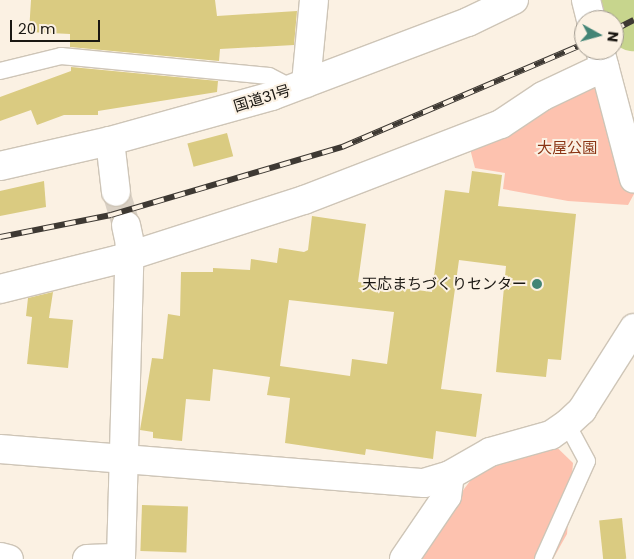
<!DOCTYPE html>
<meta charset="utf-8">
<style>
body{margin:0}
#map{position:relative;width:634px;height:559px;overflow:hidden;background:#fbf1e3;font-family:Poppins,"Noto Sans JP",sans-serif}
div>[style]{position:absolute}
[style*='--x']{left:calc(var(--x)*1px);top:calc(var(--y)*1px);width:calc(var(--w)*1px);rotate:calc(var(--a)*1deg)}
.green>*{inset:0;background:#fdc2af}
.river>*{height:54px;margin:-27px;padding:0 27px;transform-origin:27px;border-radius:27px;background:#c7d58d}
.building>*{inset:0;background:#dacb81;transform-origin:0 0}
.minor-tunnel>*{height:28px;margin-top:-14px;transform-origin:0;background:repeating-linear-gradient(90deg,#d9d0c4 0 28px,transparent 0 42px)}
.roads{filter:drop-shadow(1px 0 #cec5b7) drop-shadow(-1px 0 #cec5b7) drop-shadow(0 1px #cec5b7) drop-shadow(0 -1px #cec5b7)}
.service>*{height:16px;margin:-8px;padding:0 8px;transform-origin:8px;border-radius:8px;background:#fff}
.minor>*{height:28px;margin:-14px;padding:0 14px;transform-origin:14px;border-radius:14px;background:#fff}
.primary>*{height:28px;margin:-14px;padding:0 14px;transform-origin:14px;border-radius:14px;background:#fff}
.trunk>*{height:28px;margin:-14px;padding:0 14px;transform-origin:14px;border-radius:14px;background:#fff}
.rail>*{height:5.5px;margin-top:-2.75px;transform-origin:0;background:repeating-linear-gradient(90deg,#fbf1e3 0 11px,#3e3933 0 22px);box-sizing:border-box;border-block:1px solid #3e3933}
.dots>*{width:14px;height:14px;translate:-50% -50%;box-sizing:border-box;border:2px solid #fbf1e3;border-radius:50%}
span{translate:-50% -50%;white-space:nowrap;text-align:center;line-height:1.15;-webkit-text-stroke:4px #fbf1e3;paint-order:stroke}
.street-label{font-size:15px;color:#1a1712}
.park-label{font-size:15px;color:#8b3515}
.poi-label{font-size:15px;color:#1a1712}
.right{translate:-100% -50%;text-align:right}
.north{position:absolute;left:574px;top:10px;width:50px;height:50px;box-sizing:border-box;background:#fbf1e3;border:1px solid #a19a8f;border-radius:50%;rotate:97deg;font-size:14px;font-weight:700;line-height:20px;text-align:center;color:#1a1712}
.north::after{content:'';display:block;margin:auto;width:18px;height:22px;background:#438576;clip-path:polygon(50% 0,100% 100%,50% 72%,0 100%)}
.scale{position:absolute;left:10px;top:20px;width:90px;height:22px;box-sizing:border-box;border:2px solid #1a1712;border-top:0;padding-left:6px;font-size:15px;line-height:18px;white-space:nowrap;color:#1a1712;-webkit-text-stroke:4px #fbf1e3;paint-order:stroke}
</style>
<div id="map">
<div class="green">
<div style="clip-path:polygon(601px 72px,631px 178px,634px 194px,628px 205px,568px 201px,503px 189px,505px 173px,475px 168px,468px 141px)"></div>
<div style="clip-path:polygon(539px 430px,573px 463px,567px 534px,553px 559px,412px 559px,476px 473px)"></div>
</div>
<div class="river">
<div style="--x:628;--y:0;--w:25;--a:76"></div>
</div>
<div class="building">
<div style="clip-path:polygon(31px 0,215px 0,217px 16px,297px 11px,294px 45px,220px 49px,219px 61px,70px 47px,70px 34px,29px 32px)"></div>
<div style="clip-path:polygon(71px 67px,218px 81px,217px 92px,98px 111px,98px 115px,64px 115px,37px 125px,31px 110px,0 121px,0 97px,71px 71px)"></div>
<div style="left:227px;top:133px;width:24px;height:41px;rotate:75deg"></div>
<div style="clip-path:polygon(evenodd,472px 171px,502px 175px,498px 206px,576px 214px,561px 360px,548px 359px,546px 377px,496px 372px,506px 266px,459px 260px,441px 389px,482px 394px,476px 437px,436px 431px,433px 459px,366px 449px,365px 455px,285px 443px,290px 398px,267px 395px,270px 377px,213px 369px,210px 401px,186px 399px,182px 441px,153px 438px,153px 432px,140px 430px,152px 358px,163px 359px,168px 314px,180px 316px,181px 272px,213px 272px,213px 268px,250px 270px,251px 259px,277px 263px,279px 248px,304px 252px,308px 250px,312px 216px,366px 224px,358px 282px,432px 292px,445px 190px,469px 193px,472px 171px,289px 300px,394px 312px,387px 364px,352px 359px,350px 376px,280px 366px,289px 300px)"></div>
<div style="clip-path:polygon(44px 181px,46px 207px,0 216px,0 191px)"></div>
<div style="clip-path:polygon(53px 292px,49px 318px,73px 320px,68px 368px,27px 364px,32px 317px,26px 316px,28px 298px)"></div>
<div style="left:142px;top:505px;width:46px;height:46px;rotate:2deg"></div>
<div style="left:622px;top:518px;width:41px;height:23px;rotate:84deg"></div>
</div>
<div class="minor-tunnel">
<div style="--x:116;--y:192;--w:34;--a:73"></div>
</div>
<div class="roads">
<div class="service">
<div style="--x:0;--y:71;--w:63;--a:-13.8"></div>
<div style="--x:61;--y:56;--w:209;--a:5.5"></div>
<div style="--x:269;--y:76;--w:27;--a:27"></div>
<div style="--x:543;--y:559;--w:107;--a:-65.8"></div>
<div style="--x:587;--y:461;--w:42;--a:-118.4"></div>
</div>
<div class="minor">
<div style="--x:306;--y:83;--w:83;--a:-84.5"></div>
<div style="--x:110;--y:141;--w:51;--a:83.3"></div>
<div style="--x:0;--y:289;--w:124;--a:-14"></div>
<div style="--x:120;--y:259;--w:193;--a:-17.8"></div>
<div style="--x:304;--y:200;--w:211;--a:-21.1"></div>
<div style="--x:501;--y:124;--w:50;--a:-33.7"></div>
<div style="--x:543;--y:96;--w:68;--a:-25.4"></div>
<div style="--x:0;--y:449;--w:425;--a:4.6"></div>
<div style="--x:424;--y:483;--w:27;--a:-17"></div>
<div style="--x:0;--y:557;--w:9;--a:13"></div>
<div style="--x:87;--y:559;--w:34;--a:-2"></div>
<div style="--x:121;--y:558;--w:314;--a:-88.4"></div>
<div style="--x:130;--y:244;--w:19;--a:-102"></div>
<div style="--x:404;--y:559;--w:76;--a:-55.7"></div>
<div style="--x:447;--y:496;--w:21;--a:-82"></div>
<div style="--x:450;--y:475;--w:46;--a:-29.9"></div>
<div style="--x:490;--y:452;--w:63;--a:-15.6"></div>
<div style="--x:551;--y:435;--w:19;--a:-35"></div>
<div style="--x:567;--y:424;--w:21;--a:-43"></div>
<div style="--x:582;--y:410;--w:97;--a:-57.6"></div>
</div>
<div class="primary">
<div style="--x:586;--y:0;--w:21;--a:76"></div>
<div style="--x:600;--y:50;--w:133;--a:75.2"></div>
</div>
<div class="trunk">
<div style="--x:0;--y:166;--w:113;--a:-12.8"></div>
<div style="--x:110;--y:141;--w:168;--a:-15.5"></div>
<div style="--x:272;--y:96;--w:210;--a:-20.7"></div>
<div style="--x:468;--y:22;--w:51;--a:-25.6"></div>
</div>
</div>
<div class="rail">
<div style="--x:614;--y:30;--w:22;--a:-27"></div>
<div style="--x:0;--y:237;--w:113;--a:-11.2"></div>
<div style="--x:111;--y:215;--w:241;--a:-16.4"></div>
<div style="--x:342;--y:147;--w:263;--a:-23.1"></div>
</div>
<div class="dots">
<div style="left:537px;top:284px;background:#438576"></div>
</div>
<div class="street-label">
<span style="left:262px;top:98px;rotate:-17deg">国道31号</span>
</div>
<div class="park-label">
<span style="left:567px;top:148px">大屋公園</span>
</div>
<div class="poi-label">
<span class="right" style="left:527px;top:284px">天応まちづくりセンター</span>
</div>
<div class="north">N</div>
<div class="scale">20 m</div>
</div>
